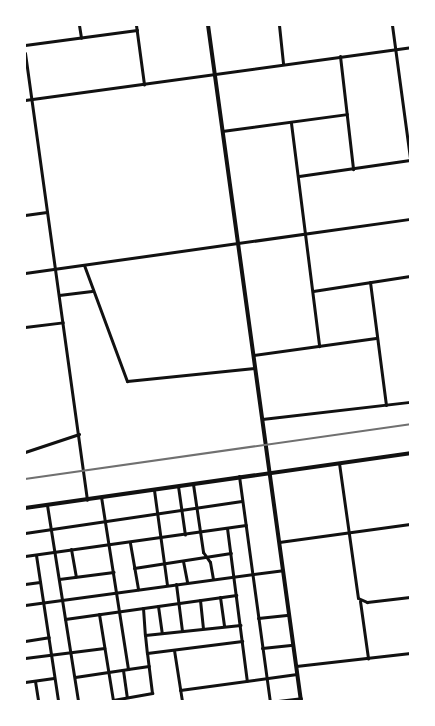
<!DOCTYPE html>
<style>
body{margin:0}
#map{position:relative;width:435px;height:726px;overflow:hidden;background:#fff;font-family:"PT Sans Narrow",sans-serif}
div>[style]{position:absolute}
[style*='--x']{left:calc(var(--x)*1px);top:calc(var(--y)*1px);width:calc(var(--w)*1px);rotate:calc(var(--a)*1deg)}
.minor>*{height:3px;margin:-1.5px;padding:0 1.5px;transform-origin:1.5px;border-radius:1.5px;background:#111}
.tertiary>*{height:4px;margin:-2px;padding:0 2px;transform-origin:2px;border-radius:2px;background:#111}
.rail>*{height:2px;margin:-1px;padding:0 1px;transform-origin:1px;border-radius:1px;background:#707070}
span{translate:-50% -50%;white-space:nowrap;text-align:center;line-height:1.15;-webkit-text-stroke:4px #fff;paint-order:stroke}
.frame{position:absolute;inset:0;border:26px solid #fff;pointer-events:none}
</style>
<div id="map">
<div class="minor">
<div style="--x:79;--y:25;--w:13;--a:81"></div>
<div style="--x:136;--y:25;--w:60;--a:82.3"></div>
<div style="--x:279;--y:25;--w:39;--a:84"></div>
<div style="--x:392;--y:25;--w:134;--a:82.3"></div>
<div style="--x:25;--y:45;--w:113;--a:-7.6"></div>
<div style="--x:25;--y:53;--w:451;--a:82.1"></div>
<div style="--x:340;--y:56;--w:114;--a:83.4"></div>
<div style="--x:25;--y:100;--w:389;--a:-7.8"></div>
<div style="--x:291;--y:123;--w:225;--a:82.8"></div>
<div style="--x:222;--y:131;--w:126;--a:-7.7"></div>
<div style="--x:299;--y:176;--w:112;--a:-8.2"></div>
<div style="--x:25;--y:215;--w:22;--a:-8"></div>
<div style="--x:84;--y:265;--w:124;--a:69.7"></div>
<div style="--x:127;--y:381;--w:128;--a:-5.8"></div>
<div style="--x:25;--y:273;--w:389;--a:-8"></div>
<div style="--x:370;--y:282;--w:124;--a:82.6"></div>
<div style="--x:313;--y:291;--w:98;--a:-8.8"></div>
<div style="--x:59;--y:295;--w:33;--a:-7"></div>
<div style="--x:25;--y:327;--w:38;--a:-7"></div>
<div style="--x:253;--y:355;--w:124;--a:-7.9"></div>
<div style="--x:262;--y:419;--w:149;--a:-6.6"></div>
<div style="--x:25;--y:452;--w:57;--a:-18.4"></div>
<div style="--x:339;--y:463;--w:136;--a:82"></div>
<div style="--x:358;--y:598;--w:10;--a:24"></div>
<div style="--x:367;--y:602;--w:43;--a:-6.6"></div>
<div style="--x:239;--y:476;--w:227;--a:82.2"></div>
<div style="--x:193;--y:484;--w:69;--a:81.6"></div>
<div style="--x:203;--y:552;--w:12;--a:55"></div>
<div style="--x:210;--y:562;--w:17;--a:80"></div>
<div style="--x:178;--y:486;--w:49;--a:81.9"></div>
<div style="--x:154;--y:490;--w:96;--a:82.2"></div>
<div style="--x:47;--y:505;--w:198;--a:81"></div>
<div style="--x:227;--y:528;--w:154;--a:82.6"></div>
<div style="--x:25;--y:533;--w:219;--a:-8.4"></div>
<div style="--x:279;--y:542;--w:132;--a:-7.8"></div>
<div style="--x:130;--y:543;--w:47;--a:80.1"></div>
<div style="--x:71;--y:549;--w:28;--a:80"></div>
<div style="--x:36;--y:555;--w:148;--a:81.4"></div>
<div style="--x:25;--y:556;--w:223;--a:-8"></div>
<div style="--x:183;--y:561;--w:21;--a:79"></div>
<div style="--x:134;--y:568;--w:98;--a:-8.8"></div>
<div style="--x:59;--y:579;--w:55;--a:-7.3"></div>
<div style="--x:25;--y:584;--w:15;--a:-8"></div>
<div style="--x:176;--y:584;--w:47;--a:82.7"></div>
<div style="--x:220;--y:597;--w:29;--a:82"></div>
<div style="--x:200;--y:600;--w:28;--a:84"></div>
<div style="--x:360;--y:601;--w:58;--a:82"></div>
<div style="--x:25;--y:605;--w:260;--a:-7.7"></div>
<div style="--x:158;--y:606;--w:27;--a:82"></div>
<div style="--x:143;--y:608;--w:27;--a:86"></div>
<div style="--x:145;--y:635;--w:96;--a:-6"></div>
<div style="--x:99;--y:614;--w:87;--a:80.8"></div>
<div style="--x:113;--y:700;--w:40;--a:-10"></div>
<div style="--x:152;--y:693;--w:40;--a:-97.1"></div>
<div style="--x:258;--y:618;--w:31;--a:-6"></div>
<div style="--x:65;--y:619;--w:173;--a:-8"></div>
<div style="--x:145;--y:635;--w:18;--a:84"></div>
<div style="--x:147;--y:653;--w:96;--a:-7.2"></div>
<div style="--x:25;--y:641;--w:24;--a:-9"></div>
<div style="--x:262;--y:648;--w:31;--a:-6"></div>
<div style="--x:174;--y:650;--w:52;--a:81.1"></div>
<div style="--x:25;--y:658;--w:80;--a:-7.2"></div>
<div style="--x:296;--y:666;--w:115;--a:-6.5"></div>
<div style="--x:128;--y:669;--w:21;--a:-8"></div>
<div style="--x:123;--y:670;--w:27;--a:82"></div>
<div style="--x:75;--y:677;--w:54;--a:-8.6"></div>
<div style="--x:128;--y:669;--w:174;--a:-98.9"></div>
<div style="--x:35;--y:681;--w:20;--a:81"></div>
<div style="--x:25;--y:682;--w:29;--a:-8"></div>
<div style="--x:180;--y:690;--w:118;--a:-7.8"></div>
<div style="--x:105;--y:701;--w:8;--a:0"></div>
<div style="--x:278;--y:701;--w:23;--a:-7"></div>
</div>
<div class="tertiary">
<div style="--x:208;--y:25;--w:682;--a:82.17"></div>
<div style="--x:25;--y:508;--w:389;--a:-8.1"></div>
</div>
<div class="rail">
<div style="--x:25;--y:479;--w:389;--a:-8.1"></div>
</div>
<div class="frame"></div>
</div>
